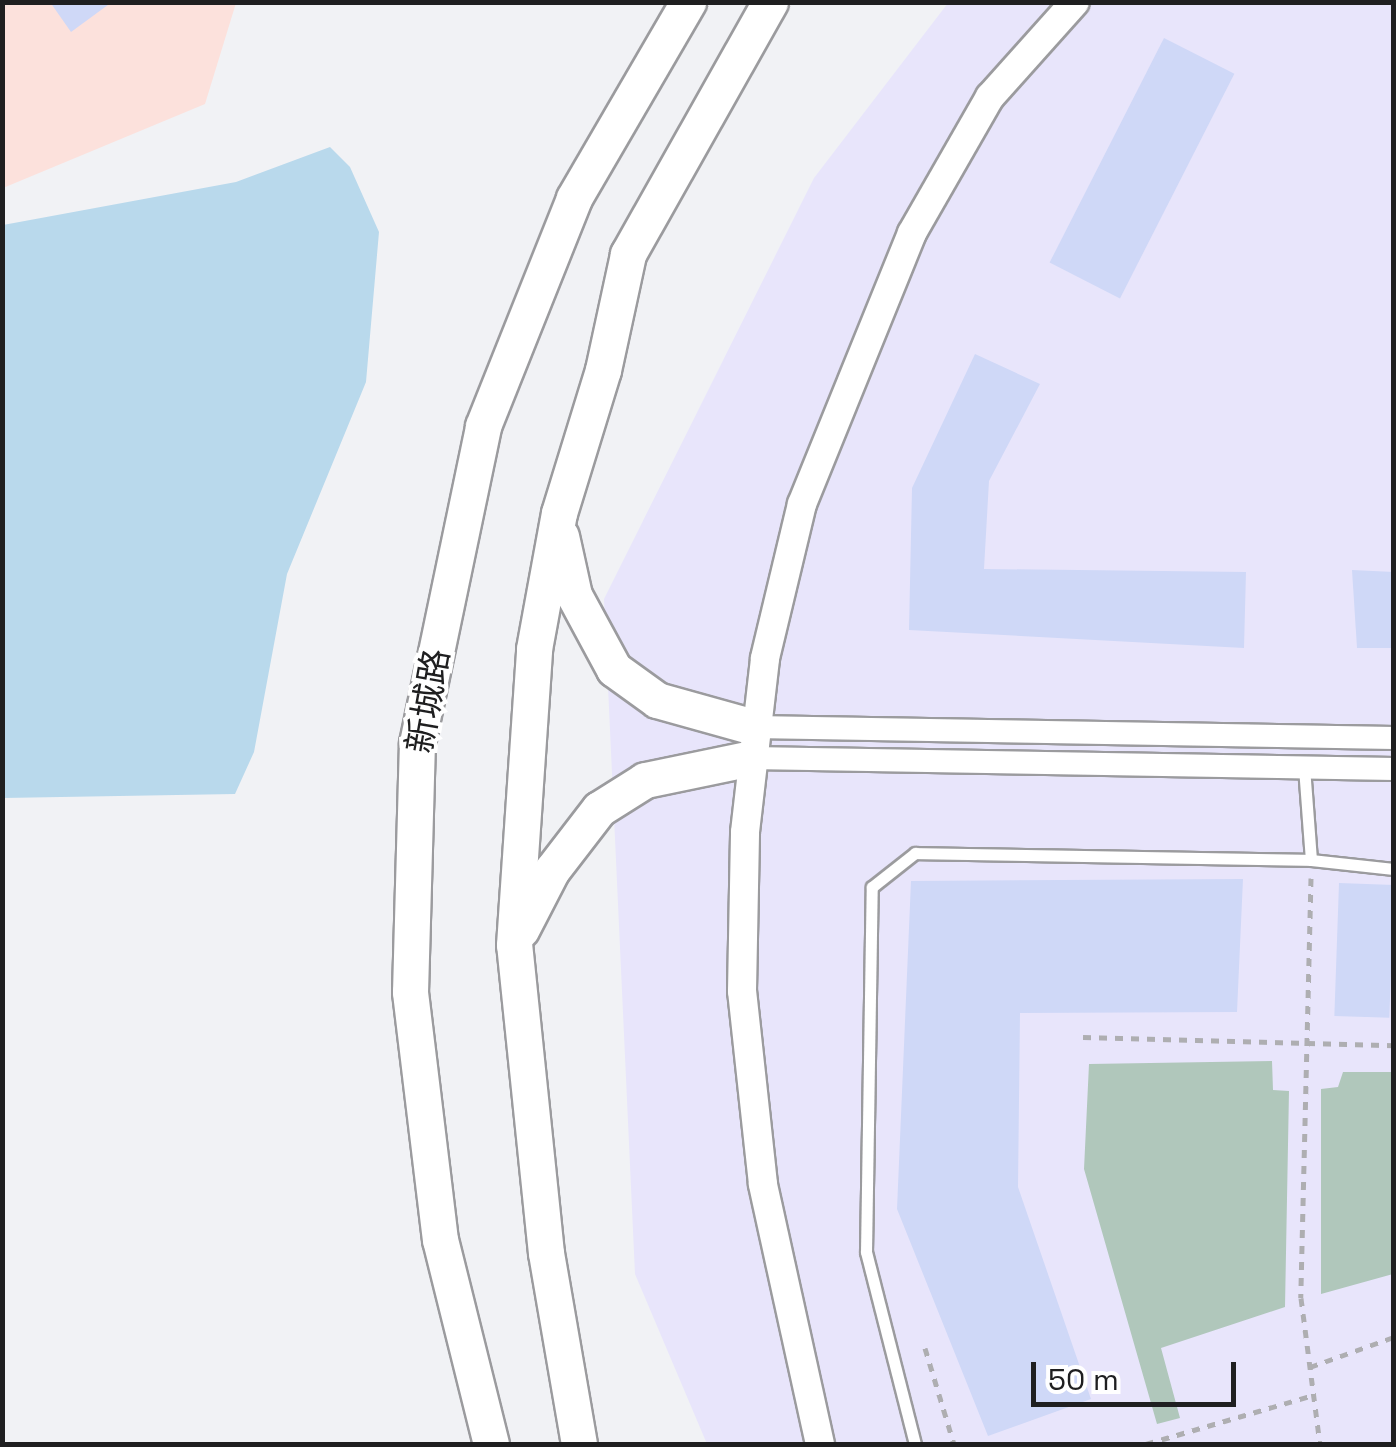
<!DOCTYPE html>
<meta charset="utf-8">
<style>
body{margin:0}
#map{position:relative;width:1396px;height:1447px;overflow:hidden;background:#f1f2f5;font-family:"Space Grotesk","Noto Sans SC",sans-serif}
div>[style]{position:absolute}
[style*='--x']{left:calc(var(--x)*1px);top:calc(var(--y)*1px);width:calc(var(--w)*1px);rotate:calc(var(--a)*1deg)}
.commercial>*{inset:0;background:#e8e5fb}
.industrial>*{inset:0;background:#fce1dc}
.green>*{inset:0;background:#b0c7bb}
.water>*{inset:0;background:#b9d9ec}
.building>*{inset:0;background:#cfd8f7;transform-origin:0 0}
.path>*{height:5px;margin-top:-2.5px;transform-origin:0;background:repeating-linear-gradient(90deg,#aeaeb1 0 8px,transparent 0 16px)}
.roads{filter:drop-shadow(2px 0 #9b9b9e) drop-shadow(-2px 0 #9b9b9e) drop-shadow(0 2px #9b9b9e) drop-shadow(0 -2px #9b9b9e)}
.service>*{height:11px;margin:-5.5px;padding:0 5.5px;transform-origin:5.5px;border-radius:5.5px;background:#fff}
.minor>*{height:22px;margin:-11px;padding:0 11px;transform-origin:11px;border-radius:11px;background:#fff}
.tertiary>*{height:28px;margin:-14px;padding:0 14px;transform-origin:14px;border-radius:14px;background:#fff}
.primary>*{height:35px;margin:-17.5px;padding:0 17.5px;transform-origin:17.5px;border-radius:17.5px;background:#fff}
span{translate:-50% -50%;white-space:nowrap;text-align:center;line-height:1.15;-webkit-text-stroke:8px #fff;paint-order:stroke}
.street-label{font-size:35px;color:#1f1f20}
.frame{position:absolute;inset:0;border:5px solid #1f1f20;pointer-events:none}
.scale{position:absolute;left:1031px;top:1362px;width:205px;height:45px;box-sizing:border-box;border:5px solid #1f1f20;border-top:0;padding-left:12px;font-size:30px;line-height:35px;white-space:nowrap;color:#1f1f20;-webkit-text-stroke:8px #fff;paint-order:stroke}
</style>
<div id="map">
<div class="commercial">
<div style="clip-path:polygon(948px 3px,1393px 3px,1393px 1444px,707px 1444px,635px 1274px,604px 599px,814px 178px)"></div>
</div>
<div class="industrial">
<div style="clip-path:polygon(3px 3px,236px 3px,205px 104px,3px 188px)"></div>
</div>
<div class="green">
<div style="clip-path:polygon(1272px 1061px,1273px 1090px,1289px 1091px,1285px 1307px,1161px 1348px,1180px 1418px,1157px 1424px,1084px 1169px,1089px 1064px)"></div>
<div style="clip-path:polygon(1343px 1072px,1393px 1072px,1393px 1274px,1321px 1294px,1321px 1089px,1338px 1087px)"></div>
</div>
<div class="water">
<div style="clip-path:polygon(330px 147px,350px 167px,379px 232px,366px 382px,287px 574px,254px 752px,235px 794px,3px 798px,3px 225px,236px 182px)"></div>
</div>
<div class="building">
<div style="clip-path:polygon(50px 2px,112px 2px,71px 32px)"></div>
<div style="left:1164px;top:38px;width:79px;height:252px;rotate:27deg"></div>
<div style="clip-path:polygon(975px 354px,1040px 384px,989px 481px,984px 569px,1246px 572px,1244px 648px,909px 630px,912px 488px)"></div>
<div style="clip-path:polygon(1352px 570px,1394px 572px,1394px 648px,1357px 648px)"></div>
<div style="clip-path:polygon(1243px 879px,1237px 1012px,1020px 1013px,1018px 1187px,1091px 1399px,988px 1436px,897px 1209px,911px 881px)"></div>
<div style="left:1339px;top:883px;width:55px;height:133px;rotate:2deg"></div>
</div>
<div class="path">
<div style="--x:1311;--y:878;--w:420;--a:91.4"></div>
<div style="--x:1301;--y:1298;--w:147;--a:82.6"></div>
<div style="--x:1083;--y:1037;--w:311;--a:1.5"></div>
<div style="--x:925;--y:1348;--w:100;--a:73.2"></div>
<div style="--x:1310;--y:1367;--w:89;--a:-19.7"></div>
<div style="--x:1146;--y:1444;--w:175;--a:-16.3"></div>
</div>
<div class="roads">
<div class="service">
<div style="--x:1304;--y:767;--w:93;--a:85.7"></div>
<div style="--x:1311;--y:860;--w:83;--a:6.2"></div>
<div style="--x:915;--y:1444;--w:198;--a:-104.3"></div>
<div style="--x:866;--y:1252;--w:365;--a:-89.1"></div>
<div style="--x:872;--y:887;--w:55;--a:-38.3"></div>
<div style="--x:915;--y:853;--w:396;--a:1"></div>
</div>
<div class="minor">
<div style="--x:754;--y:727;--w:640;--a:0.98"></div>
<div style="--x:751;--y:758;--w:643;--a:0.98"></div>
</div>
<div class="tertiary">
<div style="--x:820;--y:1444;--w:266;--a:-102.4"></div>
<div style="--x:763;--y:1184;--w:194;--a:-96.2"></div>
<div style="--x:742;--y:991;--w:159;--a:-88.9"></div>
<div style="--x:745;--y:832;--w:175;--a:-83.4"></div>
<div style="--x:765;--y:658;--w:158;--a:-76.5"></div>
<div style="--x:802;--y:504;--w:292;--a:-67.9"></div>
<div style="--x:912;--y:233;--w:157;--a:-60.2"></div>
<div style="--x:990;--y:97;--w:127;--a:-48.2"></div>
</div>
<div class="primary">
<div style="--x:561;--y:536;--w:60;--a:77.6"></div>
<div style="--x:574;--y:595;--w:84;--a:61.6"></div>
<div style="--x:614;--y:669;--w:53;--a:35.8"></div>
<div style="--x:657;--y:700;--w:101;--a:15.6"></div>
<div style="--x:521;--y:930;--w:68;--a:-62.7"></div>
<div style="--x:552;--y:870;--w:77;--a:-52.4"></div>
<div style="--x:599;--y:809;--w:54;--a:-32.2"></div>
<div style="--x:645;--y:780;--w:108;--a:-11.7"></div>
<div style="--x:491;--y:1444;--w:210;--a:-104"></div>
<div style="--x:440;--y:1240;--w:250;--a:-96.9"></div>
<div style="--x:410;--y:992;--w:249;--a:-88.4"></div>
<div style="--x:417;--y:743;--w:324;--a:-78.2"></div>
<div style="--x:483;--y:426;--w:245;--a:-68.2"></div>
<div style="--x:574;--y:198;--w:227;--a:-59.8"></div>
<div style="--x:579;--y:1444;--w:194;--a:-99.8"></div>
<div style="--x:546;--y:1253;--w:310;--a:-95.9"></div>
<div style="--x:514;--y:945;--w:297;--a:-86.1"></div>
<div style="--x:534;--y:649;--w:138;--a:-79.6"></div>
<div style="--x:559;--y:513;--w:150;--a:-72.9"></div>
<div style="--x:603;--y:370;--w:119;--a:-77.8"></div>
<div style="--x:628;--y:254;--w:289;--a:-60.6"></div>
</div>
</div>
<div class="street-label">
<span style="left:428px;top:701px;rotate:-80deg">新城路</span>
</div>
<div class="frame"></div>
<div class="scale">50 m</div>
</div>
